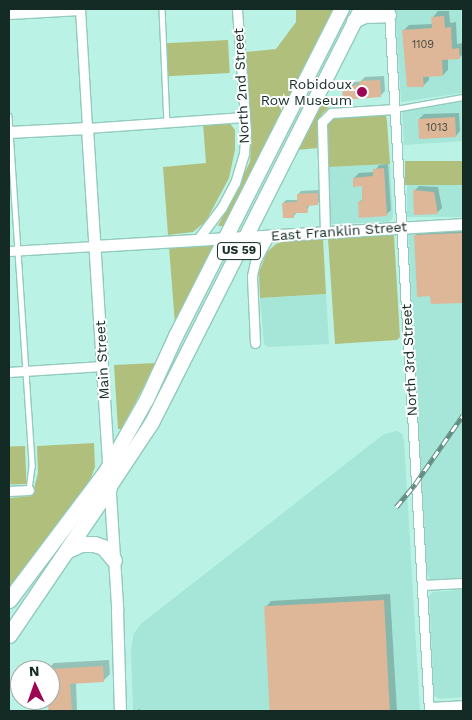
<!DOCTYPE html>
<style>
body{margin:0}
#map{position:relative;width:472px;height:720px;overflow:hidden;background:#baf3e5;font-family:"Work Sans",sans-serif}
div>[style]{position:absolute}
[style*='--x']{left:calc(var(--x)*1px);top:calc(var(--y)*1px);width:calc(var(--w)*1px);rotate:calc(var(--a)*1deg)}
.built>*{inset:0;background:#a5e6d8;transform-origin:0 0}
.green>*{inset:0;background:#b0bf7c;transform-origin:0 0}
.shadow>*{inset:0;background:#0003}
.building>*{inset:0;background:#deb799;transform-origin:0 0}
.roads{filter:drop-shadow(1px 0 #92cabd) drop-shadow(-1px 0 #92cabd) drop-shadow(0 1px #92cabd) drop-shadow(0 -1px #92cabd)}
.lane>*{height:4.5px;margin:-2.25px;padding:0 2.25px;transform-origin:2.25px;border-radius:2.25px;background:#fff}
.street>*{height:9px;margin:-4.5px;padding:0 4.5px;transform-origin:4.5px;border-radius:4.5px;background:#fff}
.secondary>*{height:11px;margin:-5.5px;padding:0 5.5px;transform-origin:5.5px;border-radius:5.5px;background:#fff}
.primary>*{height:14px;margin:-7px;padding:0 7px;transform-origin:7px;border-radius:7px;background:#fff}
.highway>*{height:15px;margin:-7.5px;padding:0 7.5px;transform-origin:7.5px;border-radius:7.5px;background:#fff}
.rail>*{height:4.5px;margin-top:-2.25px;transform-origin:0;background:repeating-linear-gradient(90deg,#fff 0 8px,#648b82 0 16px);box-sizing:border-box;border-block:1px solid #648b82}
.dots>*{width:14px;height:14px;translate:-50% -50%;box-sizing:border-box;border:2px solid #fff;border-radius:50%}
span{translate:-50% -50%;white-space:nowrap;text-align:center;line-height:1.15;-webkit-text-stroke:4px #fff;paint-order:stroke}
.number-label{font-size:11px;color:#464d42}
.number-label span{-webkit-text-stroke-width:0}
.shield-label span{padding:1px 4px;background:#fff;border:1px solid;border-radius:4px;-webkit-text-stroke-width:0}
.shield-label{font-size:12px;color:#132a25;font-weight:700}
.poi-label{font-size:14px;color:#132a25}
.right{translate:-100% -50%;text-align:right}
.street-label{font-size:14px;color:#132a25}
.frame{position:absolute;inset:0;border:10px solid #132a25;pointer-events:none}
.north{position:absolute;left:10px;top:660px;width:50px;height:50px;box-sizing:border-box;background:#fff;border:1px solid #a1aaa8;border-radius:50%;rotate:357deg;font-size:14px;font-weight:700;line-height:20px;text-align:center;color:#132a25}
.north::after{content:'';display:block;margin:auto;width:18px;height:22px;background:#9c0653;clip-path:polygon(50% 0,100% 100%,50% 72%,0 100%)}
</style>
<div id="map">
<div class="built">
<div style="clip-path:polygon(395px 9px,461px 9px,463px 93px,401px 102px)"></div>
<div style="clip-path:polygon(463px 101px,463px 141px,404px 145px,402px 111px)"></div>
<div style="clip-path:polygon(390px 164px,393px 217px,391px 220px,389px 222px,329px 224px,327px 167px)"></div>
<div style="left:463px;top:185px;width:32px;height:56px;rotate:90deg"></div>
<div style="clip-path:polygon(463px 229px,463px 578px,431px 580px,427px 574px,408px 234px)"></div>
<div style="clip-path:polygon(326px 294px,329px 344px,268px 347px,264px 344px,260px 298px)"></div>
<div style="clip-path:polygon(397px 431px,402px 434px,404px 440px,420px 711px,133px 711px,131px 649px,134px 633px,142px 623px,384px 434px)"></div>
<div style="clip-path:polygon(463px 590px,463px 697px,440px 699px,434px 696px,429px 596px,433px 592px)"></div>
</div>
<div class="green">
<div style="clip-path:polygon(296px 9px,334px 9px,225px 226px,218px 226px,250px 162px,252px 135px,246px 52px,276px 49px,296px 22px)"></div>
<div style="left:228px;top:40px;width:33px;height:62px;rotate:87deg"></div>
<div style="clip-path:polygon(323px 100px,329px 107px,322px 114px,318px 122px,317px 148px,297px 150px)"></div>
<div style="clip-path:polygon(383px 114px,386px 116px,387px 121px,390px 164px,327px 167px,325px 129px,327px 121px,333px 117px)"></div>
<div style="clip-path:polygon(229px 122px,235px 130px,235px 150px,229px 178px,206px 221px,193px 232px,168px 235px,163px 167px,206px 163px,203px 123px)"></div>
<div style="left:463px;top:161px;width:24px;height:58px;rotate:90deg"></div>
<div style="clip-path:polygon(392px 234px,394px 236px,400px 337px,397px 340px,335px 344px,328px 238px)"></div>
<div style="clip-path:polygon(323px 238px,326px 294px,260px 298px,259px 272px,267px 252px,276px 244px,288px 240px)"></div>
<div style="clip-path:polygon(211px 245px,214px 247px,175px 324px,169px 247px)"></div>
<div style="clip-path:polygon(156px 363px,124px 424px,121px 429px,118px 429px,114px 365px)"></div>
<div style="clip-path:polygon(94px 443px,95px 467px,90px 480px,9px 590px,9px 498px,32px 496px,38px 473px,37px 446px)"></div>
<div style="left:25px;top:446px;width:38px;height:16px;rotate:88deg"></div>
</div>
<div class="shadow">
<div style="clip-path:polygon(438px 11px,449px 11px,450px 23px,456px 22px,457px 44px,463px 43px,463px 54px,459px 58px,448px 59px,448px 70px,443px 75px,429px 76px,429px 80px,423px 86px,404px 30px,409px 25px,433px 24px,433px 17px)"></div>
<div style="clip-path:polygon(384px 76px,385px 91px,380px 96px,343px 87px,348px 82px,360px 82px,365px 77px)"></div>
<div style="clip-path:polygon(459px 113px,460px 131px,456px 136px,419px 119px,424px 114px)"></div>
<div style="clip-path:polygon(388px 164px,391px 210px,386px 215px,359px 202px,364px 198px,363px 185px,354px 178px,359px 173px,374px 172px,379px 165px)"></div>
<div style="clip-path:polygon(419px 186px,438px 187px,442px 208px,437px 213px,414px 191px)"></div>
<div style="clip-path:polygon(320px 190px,320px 201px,317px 204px,310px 204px,307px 211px,297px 212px,294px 216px,283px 203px,286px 200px,298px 200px,298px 194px,301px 191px)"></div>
<div style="clip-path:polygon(463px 229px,463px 301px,432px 303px,415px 236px,420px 231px)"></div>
<div style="clip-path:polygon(390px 594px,397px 711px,271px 711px,265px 608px,271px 601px)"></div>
<div style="clip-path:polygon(109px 660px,110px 674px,103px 681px,76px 682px,77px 711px,50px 711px,50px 670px,47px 670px,54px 663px)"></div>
</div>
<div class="building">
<div style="clip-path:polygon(444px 16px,445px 28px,451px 27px,452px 49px,459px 48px,460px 59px,442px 60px,443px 76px,423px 77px,424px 87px,407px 87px,402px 30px,432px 28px,431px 17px)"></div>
<div style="clip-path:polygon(380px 80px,381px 97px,343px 100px,342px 87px,359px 85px,359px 81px)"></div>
<div style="left:455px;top:117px;width:20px;height:37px;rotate:87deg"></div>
<div style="clip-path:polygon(384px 168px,387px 216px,359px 218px,358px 202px,362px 201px,362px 186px,353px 187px,353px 178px,373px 176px,373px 169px)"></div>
<div style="clip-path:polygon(413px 190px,434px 192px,438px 214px,414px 215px)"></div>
<div style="clip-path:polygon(318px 193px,318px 205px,307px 206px,308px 213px,294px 213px,294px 218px,283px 218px,282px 203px,297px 202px,297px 194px)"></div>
<div style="clip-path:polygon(463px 233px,463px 303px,431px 304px,430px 296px,417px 297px,414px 235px)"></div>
<div style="left:384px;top:600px;width:111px;height:120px;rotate:87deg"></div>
<div style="clip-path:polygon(103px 666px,104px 682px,70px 684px,72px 711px,48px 711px,50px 669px)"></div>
</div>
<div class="roads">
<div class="lane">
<div style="--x:162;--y:9;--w:113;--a:87.5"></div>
<div style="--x:395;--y:109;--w:69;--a:-10"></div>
<div style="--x:9;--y:116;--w:351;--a:86.2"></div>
<div style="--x:32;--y:466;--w:24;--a:97"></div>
</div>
<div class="street">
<div style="--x:80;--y:9;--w:119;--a:86.6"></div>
<div style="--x:87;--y:128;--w:157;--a:-4"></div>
<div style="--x:389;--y:11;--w:701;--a:86.73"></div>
<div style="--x:9;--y:14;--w:71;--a:-3.2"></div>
<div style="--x:325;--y:232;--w:110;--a:-91.6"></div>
<div style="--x:322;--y:122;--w:13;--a:-45"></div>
<div style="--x:331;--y:113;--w:64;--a:-3.6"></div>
<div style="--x:198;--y:239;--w:40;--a:-53"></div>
<div style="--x:222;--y:207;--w:27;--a:-62"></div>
<div style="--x:235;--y:183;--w:31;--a:-73"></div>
<div style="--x:244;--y:153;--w:21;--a:-85"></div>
<div style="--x:246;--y:132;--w:123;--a:-94.2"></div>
<div style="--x:9;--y:251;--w:86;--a:-3.3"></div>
<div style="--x:255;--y:343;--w:67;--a:-92.6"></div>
<div style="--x:252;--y:276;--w:14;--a:-78"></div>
<div style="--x:255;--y:262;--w:30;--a:-62"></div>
<div style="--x:9;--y:372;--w:93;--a:-3.7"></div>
<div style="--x:9;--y:491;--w:20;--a:-3"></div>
<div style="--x:422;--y:585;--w:41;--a:-2.8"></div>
<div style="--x:429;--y:707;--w:34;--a:-3"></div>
</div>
<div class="secondary">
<div style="--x:9;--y:132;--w:78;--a:-2.9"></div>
<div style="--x:87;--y:128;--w:484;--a:86.4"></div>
<div style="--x:117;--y:611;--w:100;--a:88.3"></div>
<div style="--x:95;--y:246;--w:369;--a:-3.4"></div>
</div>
<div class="primary">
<div style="--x:354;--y:21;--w:12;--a:-24"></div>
<div style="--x:365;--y:16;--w:24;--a:-2"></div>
<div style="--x:107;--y:470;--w:81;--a:-60.6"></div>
<div style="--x:147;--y:399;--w:69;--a:-65.3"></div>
<div style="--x:176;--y:336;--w:367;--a:-63.1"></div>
<div style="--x:109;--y:488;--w:78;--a:-56.5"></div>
<div style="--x:152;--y:423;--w:464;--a:-63.2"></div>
</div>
<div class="highway">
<div style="--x:68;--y:550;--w:14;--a:-25"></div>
<div style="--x:81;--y:544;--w:13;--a:0"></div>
<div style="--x:94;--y:544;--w:9;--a:18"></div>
<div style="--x:103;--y:547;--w:17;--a:50"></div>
<div style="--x:9;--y:600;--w:163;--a:-53"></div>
<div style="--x:9;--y:635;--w:178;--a:-55.8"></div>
</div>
</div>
<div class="rail">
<div style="--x:396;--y:507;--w:30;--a:-50"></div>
<div style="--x:415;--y:484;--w:84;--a:-55.2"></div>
<div style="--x:140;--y:711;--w:1;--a:-45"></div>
</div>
<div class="dots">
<div style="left:362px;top:92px;background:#9c0653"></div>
</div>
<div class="number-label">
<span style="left:423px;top:45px">1109</span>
<span style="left:437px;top:128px">1013</span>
</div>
<div class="shield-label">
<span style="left:239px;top:251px">US 59</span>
</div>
<div class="poi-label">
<span class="right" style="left:352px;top:92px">Robidoux<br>Row Museum</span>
</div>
<div class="street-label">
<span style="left:241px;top:86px;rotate:-93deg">North 2nd Street</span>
<span style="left:339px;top:231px;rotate:-4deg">East Franklin Street</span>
<span style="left:102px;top:360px;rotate:-93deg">Main Street</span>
<span style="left:409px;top:360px;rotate:-93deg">North 3rd Street</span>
</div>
<div class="frame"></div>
<div class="north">N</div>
</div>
